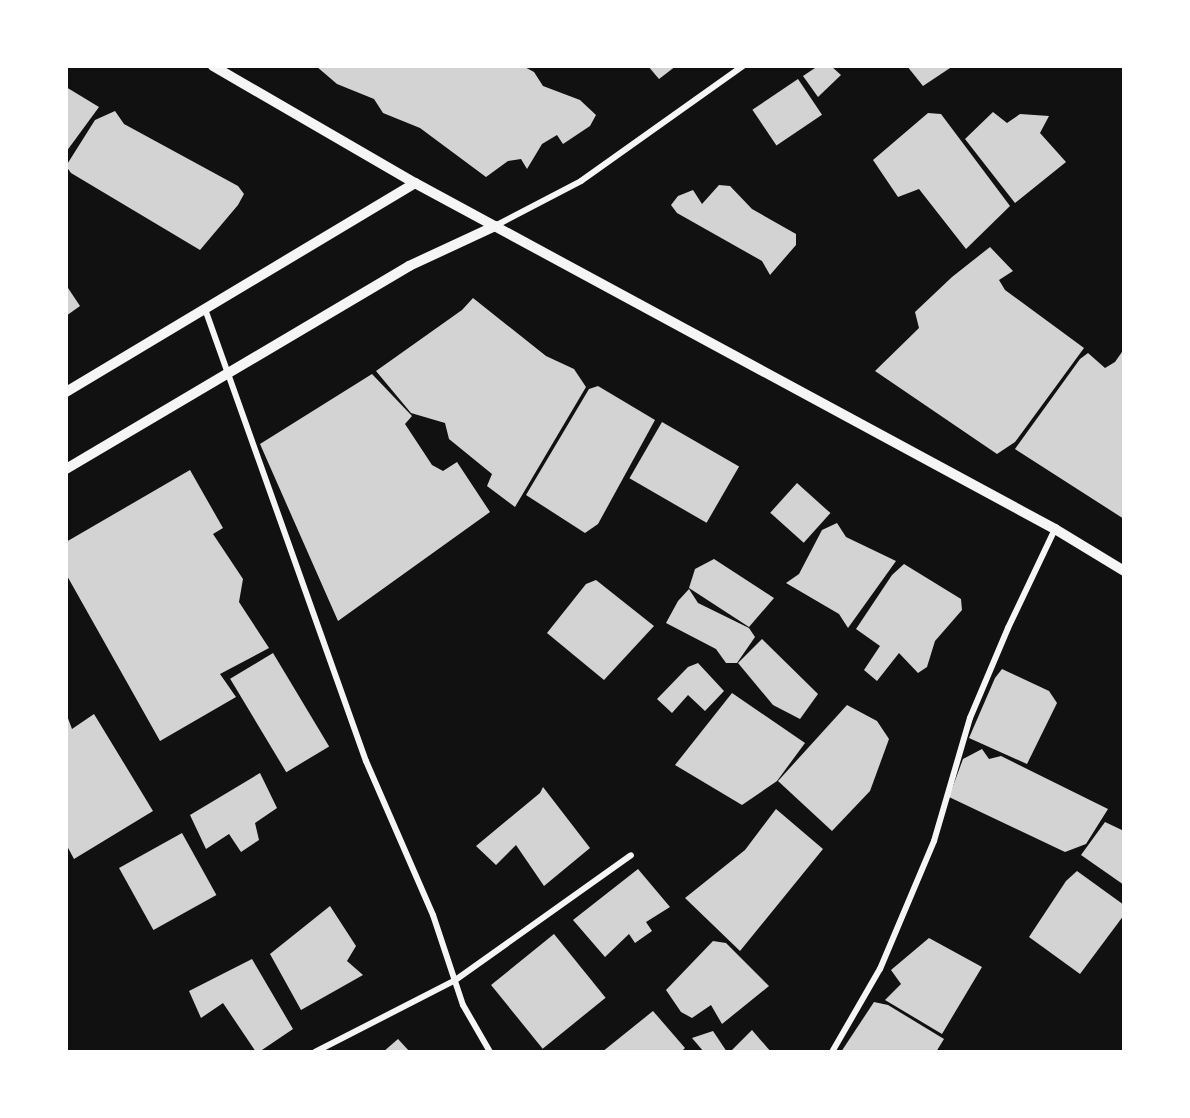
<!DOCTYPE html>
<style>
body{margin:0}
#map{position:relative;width:1190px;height:1118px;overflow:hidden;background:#111;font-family:"Golos Text",sans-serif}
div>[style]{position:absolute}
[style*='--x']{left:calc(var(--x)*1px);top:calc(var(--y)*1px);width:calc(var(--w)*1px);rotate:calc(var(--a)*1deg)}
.building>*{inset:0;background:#d3d3d3;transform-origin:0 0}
.minor>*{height:6px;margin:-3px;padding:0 3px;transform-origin:3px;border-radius:3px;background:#f5f5f5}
.tertiary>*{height:10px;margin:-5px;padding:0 5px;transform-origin:5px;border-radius:5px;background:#f5f5f5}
span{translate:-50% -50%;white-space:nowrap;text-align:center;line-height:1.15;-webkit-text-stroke:6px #fff;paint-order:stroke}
.frame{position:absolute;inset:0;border:68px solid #fff;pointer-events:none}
</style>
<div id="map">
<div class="building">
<div style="clip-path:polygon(316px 66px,523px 66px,534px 72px,543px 86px,580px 100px,596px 115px,590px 126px,563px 144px,557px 135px,542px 144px,527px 169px,521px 159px,508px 161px,486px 177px,420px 128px,383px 113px,374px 99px,337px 84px)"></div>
<div style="clip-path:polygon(648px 66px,676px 66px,659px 79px)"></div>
<div style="clip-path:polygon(818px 66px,831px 66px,841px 75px,818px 97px,803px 76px)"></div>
<div style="clip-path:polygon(907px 66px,953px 66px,923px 86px)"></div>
<div style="left:798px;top:79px;width:43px;height:55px;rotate:56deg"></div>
<div style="clip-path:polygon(66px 87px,99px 107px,66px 152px)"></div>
<div style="clip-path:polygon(115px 111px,124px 124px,238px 186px,244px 194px,238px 205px,200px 250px,71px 173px,66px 166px,95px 120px)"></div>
<div style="clip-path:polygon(993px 112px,1007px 123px,1020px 114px,1049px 116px,1040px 133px,1066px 162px,1015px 203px,965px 139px)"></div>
<div style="clip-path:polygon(928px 113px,941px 114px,1010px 206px,966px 249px,919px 189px,898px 197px,873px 160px)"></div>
<div style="clip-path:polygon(719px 185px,730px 186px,752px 209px,796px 234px,796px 245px,770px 275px,762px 261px,677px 213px,671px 205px,678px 196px,693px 190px,702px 204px)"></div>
<div style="clip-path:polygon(990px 247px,1013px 271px,999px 280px,1005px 290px,1084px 348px,1015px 442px,997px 454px,875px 371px,919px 328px,915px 312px,952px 277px)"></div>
<div style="clip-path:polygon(66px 285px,80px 306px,66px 316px)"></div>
<div style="clip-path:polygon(473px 298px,546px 356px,574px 369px,586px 387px,515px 507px,487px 486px,492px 474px,449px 439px,445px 423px,411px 413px,376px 371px,462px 310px)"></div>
<div style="clip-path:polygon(1124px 349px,1124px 519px,1015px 449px,1080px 359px,1088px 353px,1105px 368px,1115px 362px)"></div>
<div style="clip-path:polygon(372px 374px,412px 416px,405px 424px,432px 465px,443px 471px,457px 462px,490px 512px,338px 621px,260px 444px)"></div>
<div style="clip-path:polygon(598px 386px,655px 420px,598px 524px,585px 533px,526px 495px,589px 389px)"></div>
<div style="left:662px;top:422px;width:89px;height:65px;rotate:30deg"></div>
<div style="clip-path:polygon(190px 470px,223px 528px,213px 534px,243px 579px,239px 602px,269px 648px,220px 674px,236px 697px,160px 741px,66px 574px,66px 542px)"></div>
<div style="left:797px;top:483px;width:45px;height:40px;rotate:42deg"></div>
<div style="clip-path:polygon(837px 523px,846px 537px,896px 561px,848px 628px,839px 614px,786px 583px,799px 574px,822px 530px)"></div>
<div style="clip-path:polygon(714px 559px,774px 598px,749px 627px,689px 588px,695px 569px)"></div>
<div style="clip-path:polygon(904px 564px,961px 599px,962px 610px,935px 641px,927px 667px,918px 673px,899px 653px,877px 681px,864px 670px,880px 646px,856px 629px,892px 575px)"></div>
<div style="clip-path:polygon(596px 580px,654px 626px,604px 680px,547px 633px,586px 584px)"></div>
<div style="clip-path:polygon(689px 589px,698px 603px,749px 628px,755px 637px,737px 663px,726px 663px,716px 649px,666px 623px,678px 601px)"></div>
<div style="clip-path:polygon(762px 639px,818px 694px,800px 719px,773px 705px,738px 663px)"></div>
<div style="left:273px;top:653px;width:109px;height:50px;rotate:59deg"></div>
<div style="clip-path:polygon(698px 663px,724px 691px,705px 711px,688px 695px,672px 713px,657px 699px,688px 667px)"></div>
<div style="clip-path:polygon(1002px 669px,1049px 691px,1057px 703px,1027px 764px,969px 738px,995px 678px)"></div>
<div style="clip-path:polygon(732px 693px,805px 743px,777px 781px,742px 805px,675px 765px)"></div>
<div style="clip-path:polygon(847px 705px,877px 721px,889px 739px,870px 791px,832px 831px,778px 781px)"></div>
<div style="clip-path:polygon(66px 713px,72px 729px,94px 714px,153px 811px,74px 859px,66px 844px)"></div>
<div style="clip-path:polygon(982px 749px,989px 759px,1001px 756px,1108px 809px,1086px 844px,1065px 852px,949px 797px,963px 759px)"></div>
<div style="clip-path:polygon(260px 773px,277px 808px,255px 823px,259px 840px,241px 852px,229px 834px,206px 849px,190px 815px)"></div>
<div style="clip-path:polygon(543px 787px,590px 848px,544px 886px,516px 845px,496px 865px,476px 846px,540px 793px)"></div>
<div style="clip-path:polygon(776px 809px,823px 849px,740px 951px,685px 898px,745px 850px)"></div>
<div style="clip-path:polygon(1105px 822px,1124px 831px,1124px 885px,1081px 855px)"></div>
<div style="left:182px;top:833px;width:71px;height:72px;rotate:61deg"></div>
<div style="clip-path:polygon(638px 869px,670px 907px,646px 922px,652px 931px,635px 943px,629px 934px,605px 957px,573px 920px)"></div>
<div style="clip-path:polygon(1077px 871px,1124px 905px,1124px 915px,1080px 974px,1029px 937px,1066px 881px)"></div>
<div style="clip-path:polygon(330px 906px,356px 946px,347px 961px,363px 975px,301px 1010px,270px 954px)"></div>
<div style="left:554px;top:934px;width:82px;height:81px;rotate:51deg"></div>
<div style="clip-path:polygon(929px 938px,982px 967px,942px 1034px,885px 1000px,901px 984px,891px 970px)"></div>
<div style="clip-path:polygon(713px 941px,726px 943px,769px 986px,722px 1024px,711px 1005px,692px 1018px,681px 1012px,666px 990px)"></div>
<div style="clip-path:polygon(252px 959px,293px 1029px,259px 1052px,256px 1052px,223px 1003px,201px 1018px,189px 991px)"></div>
<div style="clip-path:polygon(874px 1002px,888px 1005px,944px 1039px,936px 1052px,841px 1052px)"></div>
<div style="clip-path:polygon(653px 1011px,685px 1048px,681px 1052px,602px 1052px)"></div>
<div style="clip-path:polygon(752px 1030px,771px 1052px,730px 1052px)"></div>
<div style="clip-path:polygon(713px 1031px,727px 1052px,704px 1052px,692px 1038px)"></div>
<div style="clip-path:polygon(398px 1039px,410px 1052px,383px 1052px)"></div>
</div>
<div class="minor">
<div style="--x:495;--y:226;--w:97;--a:-27.6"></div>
<div style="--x:581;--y:181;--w:199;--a:-35.4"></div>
<div style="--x:205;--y:309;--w:480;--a:70.4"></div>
<div style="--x:366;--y:761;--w:168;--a:66.5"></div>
<div style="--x:433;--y:915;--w:95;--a:71.6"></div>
<div style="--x:463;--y:1005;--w:54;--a:60.1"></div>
<div style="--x:315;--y:1052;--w:156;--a:-27.1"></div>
<div style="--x:454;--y:981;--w:217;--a:-35.4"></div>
<div style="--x:832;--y:1052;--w:96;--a:-60"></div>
<div style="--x:880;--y:969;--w:139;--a:-67.1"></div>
<div style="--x:934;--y:841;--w:128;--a:-73.7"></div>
<div style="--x:970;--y:718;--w:98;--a:-67.1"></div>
<div style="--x:1008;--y:628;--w:110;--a:-64.6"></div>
</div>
<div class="tertiary">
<div style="--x:213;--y:66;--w:233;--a:30.1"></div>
<div style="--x:415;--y:183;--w:728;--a:28.4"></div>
<div style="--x:1055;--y:529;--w:81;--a:31.3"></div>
<div style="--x:66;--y:392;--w:407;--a:-30.9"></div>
<div style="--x:66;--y:469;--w:399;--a:-30.6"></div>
<div style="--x:409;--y:266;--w:95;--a:-24.9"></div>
</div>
<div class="frame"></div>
</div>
